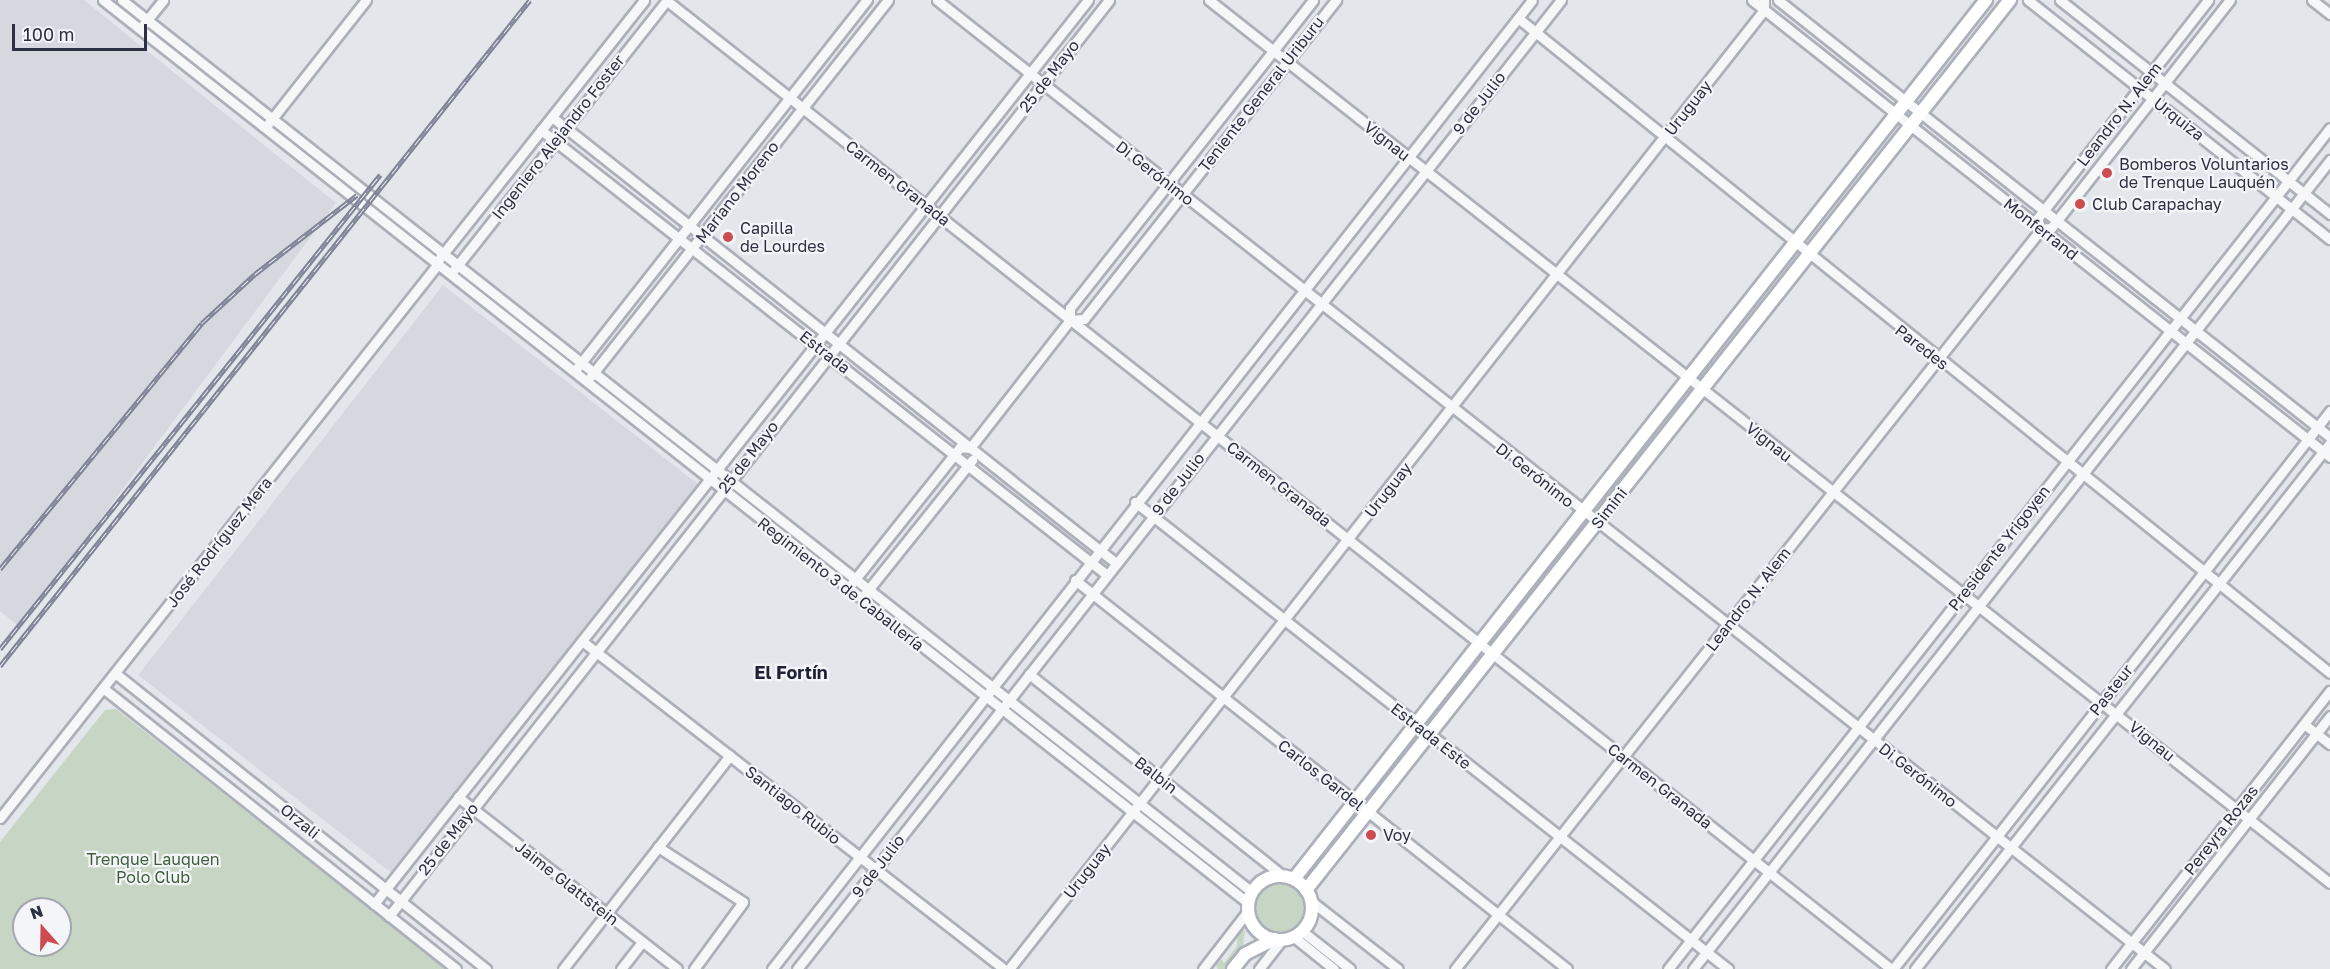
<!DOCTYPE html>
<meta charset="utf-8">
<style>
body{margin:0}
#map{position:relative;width:2330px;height:969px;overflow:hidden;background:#e3e6eb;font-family:"Golos Text",sans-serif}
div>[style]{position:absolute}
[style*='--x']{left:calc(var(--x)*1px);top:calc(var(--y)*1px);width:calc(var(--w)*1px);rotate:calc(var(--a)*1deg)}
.built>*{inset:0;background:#d6d8e0;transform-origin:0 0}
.green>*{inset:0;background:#c7d5c5}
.round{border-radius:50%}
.roads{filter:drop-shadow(2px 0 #acb0b9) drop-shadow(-2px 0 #acb0b9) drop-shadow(0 2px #acb0b9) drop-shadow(0 -2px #acb0b9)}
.minor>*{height:9px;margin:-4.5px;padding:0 4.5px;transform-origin:4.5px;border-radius:4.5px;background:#f6f7f9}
.major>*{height:12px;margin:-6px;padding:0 6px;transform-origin:6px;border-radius:6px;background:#fff}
.major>.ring{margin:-6px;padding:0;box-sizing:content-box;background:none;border:12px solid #fff;border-radius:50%}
.rail>*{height:5px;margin-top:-2.5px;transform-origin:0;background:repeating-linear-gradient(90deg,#f3f5f8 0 9px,#7d8395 0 18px);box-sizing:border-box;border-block:2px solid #7d8395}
.dots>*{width:16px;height:16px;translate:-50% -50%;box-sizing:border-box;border:3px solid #f3f5f8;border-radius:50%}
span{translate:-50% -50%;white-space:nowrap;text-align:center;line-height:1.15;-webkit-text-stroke:4.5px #f3f5f8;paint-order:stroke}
.street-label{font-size:16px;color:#2b3143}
.poi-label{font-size:16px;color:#2b3143}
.left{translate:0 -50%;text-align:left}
.park-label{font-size:16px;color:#3c5f39}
.neighbourhood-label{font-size:18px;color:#1d2234;font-weight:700}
.north{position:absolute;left:12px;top:897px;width:60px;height:60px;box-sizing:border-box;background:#f3f5f8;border:2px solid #a3a7b0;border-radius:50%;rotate:340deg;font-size:16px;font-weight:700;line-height:24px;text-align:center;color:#2b3143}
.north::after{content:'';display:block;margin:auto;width:21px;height:27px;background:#cc4c51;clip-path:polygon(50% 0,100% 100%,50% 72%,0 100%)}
.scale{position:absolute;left:12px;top:24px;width:135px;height:27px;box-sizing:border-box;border:3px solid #2b3143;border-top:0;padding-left:8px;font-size:18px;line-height:21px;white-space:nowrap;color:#2b3143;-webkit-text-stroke:4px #f3f5f8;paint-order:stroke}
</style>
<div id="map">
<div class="built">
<div style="clip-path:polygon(0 0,84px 0,336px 203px,20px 627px,0 611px)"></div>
<div style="left:443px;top:285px;width:323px;height:495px;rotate:38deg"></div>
</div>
<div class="green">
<div style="clip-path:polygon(evenodd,116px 709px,447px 969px,0 969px,0 842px,105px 710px,116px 709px,24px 909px,60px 909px,60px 945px,24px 945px,24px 909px)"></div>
<div class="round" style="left:1253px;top:881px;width:54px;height:54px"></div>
<div style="clip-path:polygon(1238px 928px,1245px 931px,1242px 952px,1228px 969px,1218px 969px,1213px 960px,1218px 955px,1224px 963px,1237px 946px)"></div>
</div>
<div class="roads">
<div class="minor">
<div style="--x:103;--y:0;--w:1458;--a:38.26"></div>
<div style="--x:122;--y:0;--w:1440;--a:38.29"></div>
<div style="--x:666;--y:0;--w:1562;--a:38.34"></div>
<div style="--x:937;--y:0;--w:1564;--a:38.28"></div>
<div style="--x:1209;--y:0;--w:1427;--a:38.23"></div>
<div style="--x:1752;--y:0;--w:737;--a:38.33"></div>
<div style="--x:1778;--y:0;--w:704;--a:38.37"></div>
<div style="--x:2028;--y:0;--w:385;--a:38.4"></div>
<div style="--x:2060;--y:0;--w:345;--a:38.4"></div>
<div style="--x:2312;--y:0;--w:23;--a:38"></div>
<div style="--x:1518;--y:18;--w:1043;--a:38.89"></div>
<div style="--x:143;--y:25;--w:32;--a:-51"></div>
<div style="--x:552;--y:117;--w:719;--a:38.34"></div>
<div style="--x:268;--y:124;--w:158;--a:-51.7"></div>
<div style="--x:541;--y:130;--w:720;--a:38.18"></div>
<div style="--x:2041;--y:229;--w:11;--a:-112"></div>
<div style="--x:2037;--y:219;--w:278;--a:-52"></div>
<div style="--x:439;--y:259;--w:330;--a:-51.6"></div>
<div style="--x:453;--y:271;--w:345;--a:-51.7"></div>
<div style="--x:1070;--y:320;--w:14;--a:-4"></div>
<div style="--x:1084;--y:319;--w:407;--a:-51.7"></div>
<div style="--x:577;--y:368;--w:469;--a:-51.8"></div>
<div style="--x:591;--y:376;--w:479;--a:-51.7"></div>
<div style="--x:970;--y:448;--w:162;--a:-52"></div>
<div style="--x:1070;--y:320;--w:12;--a:-90"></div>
<div style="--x:1070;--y:308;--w:392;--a:-51.7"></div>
<div style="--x:1135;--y:502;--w:755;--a:38.22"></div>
<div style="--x:1075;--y:580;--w:627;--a:38.33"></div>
<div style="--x:852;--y:583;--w:174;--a:-51.5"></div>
<div style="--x:960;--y:447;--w:10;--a:6"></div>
<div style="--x:864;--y:595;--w:173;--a:-51.3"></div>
<div style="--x:582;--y:641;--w:534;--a:37.86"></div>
<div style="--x:115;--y:673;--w:475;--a:38.6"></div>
<div style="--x:1029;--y:674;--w:325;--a:38.5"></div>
<div style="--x:103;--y:688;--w:451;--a:38.5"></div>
<div style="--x:2304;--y:724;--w:33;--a:38"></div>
<div style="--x:458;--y:797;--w:278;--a:38.1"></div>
<div style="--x:0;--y:818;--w:705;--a:-51.68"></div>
<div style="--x:658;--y:847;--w:101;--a:32.9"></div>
<div style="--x:743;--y:902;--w:83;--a:126.2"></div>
<div style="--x:1311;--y:901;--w:110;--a:38"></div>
<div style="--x:374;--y:904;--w:1152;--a:-51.7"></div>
<div style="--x:389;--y:916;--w:1165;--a:-51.83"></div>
<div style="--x:1302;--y:931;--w:61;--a:38.4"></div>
<div style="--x:1294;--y:937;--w:51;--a:38.7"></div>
<div style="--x:563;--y:969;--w:271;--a:-52"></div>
<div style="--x:621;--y:969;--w:34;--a:-52"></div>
<div style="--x:772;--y:969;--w:1231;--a:-51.89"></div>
<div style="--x:797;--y:969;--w:1234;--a:-51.75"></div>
<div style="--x:1009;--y:969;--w:1221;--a:-51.79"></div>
<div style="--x:1764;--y:10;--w:10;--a:-90"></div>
<div style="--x:1203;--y:969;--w:73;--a:-52.2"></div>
<div style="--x:1259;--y:969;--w:37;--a:-52"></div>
<div style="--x:1455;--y:969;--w:944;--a:-51.62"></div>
<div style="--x:2041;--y:229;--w:10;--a:-6"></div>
<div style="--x:2051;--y:228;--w:290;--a:-51.9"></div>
<div style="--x:1668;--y:969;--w:1070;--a:-51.79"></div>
<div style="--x:1693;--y:969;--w:1030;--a:-51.78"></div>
<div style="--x:1893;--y:969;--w:709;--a:-51.93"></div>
<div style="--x:1915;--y:969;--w:670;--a:-51.73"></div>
<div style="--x:2111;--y:969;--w:354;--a:-51.8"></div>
<div style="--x:2131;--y:969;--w:322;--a:-51.8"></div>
</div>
<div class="major">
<div class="ring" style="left:1248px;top:876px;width:52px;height:52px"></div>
<div style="--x:1294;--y:879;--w:1119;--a:-51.79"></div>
<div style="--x:1306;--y:890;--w:1135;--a:-51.66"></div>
<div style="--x:1233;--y:969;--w:19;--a:-51"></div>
<div style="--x:1245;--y:954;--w:33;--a:-27"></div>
</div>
</div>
<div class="rail">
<div style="--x:0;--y:569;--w:318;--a:-50.6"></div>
<div style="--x:202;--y:323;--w:72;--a:-42.8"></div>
<div style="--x:255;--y:274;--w:129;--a:-37.8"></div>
<div style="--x:0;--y:649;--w:608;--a:-51.28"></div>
<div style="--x:0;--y:666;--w:851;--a:-51.49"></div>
</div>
<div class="dots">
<div style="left:2107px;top:173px;background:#cc4c51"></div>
<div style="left:2080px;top:204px;background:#cc4c51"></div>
<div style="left:728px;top:237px;background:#cc4c51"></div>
<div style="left:1371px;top:835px;background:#cc4c51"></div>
</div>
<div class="street-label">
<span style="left:1049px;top:76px;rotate:-52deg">25 de Mayo</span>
<span style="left:1261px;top:94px;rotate:-52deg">Teniente General Uriburu</span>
<span style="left:1479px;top:103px;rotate:-52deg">9 de Julio</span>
<span style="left:1688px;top:108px;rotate:-52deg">Uruguay</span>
<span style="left:2119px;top:114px;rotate:-52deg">Leandro N. Alem</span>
<span style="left:2179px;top:119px;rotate:38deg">Urquiza</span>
<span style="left:558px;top:137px;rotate:-52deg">Ingeniero Alejandro Foster</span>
<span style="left:1387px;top:141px;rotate:38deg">Vignau</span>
<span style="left:1155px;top:173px;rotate:38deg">Di Gerónimo</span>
<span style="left:898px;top:183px;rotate:38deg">Carmen Granada</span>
<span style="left:737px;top:192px;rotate:-52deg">Mariano Moreno</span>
<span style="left:2041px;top:229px;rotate:38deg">Monferrand</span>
<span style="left:1922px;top:347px;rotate:38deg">Paredes</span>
<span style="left:825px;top:352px;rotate:38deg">Estrada</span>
<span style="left:1769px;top:442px;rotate:38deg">Vignau</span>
<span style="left:748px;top:457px;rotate:-52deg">25 de Mayo</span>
<span style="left:1535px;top:475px;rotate:38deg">Di Gerónimo</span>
<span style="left:1178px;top:484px;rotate:-52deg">9 de Julio</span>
<span style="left:1279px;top:484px;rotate:38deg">Carmen Granada</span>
<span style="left:1388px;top:490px;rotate:-52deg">Uruguay</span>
<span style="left:1609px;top:508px;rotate:-52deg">Simini</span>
<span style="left:219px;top:542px;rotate:-52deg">José Rodríguez Mera</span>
<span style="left:1999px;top:548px;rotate:-52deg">Presidente Yrigoyen</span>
<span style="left:841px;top:584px;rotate:38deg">Regimiento 3 de Caballería</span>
<span style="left:1748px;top:599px;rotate:-52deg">Leandro N. Alem</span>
<span style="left:2111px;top:690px;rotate:-52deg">Pasteur</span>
<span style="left:1431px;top:736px;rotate:38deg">Estrada Este</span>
<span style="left:2152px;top:741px;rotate:39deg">Vignau</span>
<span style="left:1156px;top:775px;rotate:38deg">Balbin</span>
<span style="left:1321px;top:775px;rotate:38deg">Carlos Gardel</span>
<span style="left:1918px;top:775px;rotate:38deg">Di Gerónimo</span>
<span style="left:1660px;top:786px;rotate:38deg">Carmen Granada</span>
<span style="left:793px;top:805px;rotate:38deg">Santiago Rubio</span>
<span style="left:300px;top:821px;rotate:39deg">Orzali</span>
<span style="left:2221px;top:830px;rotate:-52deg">Pereyra Rozas</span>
<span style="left:448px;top:839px;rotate:-52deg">25 de Mayo</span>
<span style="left:878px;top:866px;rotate:-52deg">9 de Julio</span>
<span style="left:1087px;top:871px;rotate:-52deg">Uruguay</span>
<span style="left:567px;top:883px;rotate:38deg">Jaime Glattstein</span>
</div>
<div class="poi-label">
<span class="left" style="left:2119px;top:173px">Bomberos Voluntarios<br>de Trenque Lauquén</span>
<span class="left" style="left:2092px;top:204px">Club Carapachay</span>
<span class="left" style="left:740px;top:237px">Capilla<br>de Lourdes</span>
<span class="left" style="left:1383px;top:835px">Voy</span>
</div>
<div class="park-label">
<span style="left:153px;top:868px">Trenque Lauquen<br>Polo Club</span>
</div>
<div class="neighbourhood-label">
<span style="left:791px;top:672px">El Fortín</span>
</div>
<div class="north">N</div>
<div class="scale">100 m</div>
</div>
